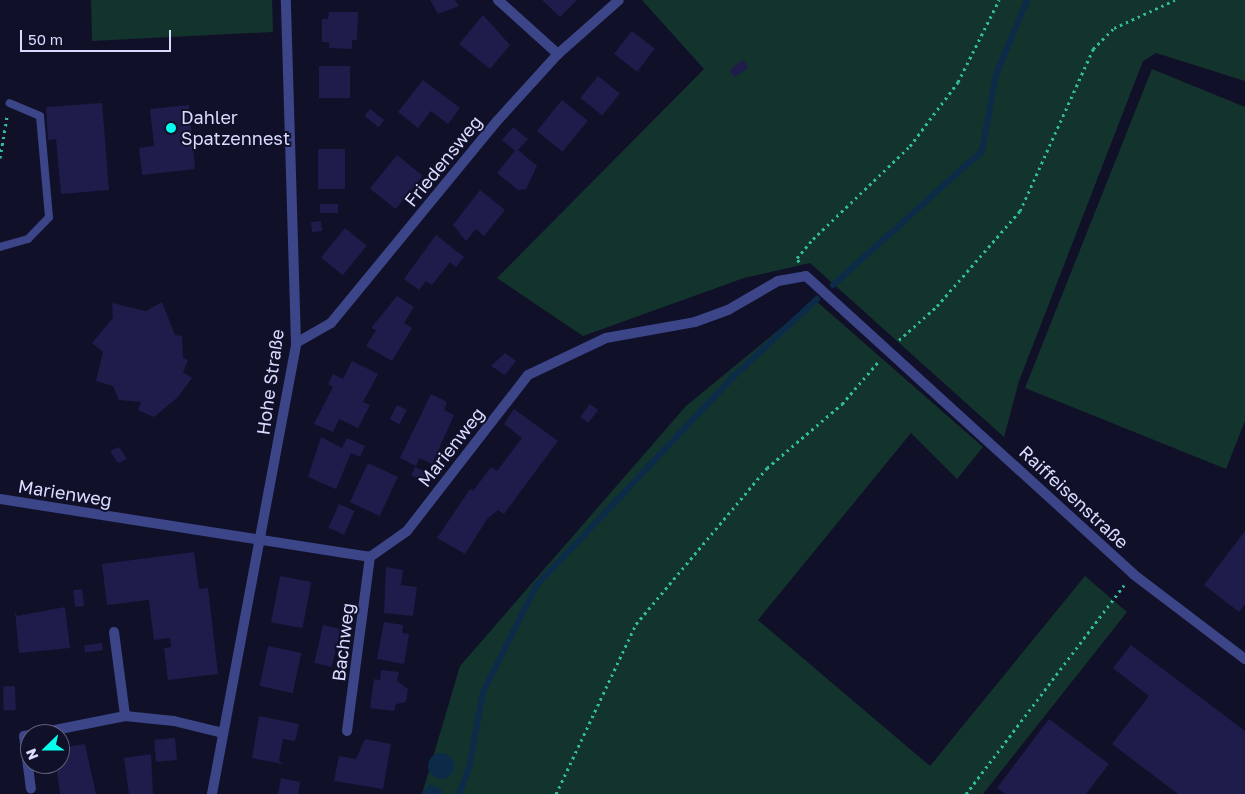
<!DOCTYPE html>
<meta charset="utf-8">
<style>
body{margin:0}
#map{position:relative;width:1245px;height:794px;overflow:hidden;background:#111029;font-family:"Golos Text",sans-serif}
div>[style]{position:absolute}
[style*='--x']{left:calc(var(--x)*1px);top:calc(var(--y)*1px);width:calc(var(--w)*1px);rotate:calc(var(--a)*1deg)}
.green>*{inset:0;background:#13332d}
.water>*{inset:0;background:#0b2b48}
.round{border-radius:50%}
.stream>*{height:6px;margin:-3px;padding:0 3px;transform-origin:3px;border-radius:3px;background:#0b2b48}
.building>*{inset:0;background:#1e1c4a;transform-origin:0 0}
.path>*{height:3px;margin-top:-1.5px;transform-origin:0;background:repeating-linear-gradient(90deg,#30bc9d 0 2.5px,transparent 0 6.5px)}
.service>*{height:8px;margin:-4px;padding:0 4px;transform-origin:4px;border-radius:4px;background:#3b4588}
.minor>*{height:10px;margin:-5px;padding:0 5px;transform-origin:5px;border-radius:5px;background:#3b4588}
.dots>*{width:14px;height:14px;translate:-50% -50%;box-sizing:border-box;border:2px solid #111029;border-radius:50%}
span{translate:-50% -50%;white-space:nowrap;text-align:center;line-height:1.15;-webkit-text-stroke:4px #111029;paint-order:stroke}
.poi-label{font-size:18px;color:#d9dbff}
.left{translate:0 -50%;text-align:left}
.street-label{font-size:18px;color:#d9dbff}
.north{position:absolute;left:20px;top:724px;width:50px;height:50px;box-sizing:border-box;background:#111029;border:1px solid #61617f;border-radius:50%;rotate:248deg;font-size:14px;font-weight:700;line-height:20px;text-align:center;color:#d9dbff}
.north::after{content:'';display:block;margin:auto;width:18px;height:22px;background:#05ffef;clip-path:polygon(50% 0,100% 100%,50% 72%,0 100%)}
.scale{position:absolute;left:20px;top:30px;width:151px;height:22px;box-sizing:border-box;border:2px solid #d9dbff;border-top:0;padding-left:6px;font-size:15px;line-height:18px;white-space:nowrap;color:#d9dbff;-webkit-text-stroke:4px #111029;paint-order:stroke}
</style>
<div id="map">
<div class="green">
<div style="clip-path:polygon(91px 0,272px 0,273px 32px,92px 41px)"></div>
<div style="clip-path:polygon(642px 0,1245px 0,1245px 81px,1156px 53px,1143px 61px,1019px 381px,1004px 437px,810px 263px,744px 278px,583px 336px,497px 278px,704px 69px)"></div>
<div style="clip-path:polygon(1152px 69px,1245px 107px,1245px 421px,1226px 469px,1025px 388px)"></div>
<div style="clip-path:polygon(815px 300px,983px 447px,957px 479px,911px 433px,758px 620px,930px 766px,1085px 576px,1127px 612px,983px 794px,422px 794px,460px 666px,686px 406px)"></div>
</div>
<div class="water">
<div class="round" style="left:428px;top:753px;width:26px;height:26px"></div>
<div style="clip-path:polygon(430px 784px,442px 790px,442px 794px,421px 794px)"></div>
</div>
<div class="stream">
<div style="--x:833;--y:285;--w:200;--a:-42"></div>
<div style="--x:982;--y:151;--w:77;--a:-79.6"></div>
<div style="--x:996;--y:75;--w:81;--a:-67.5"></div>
<div style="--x:459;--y:794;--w:28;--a:-69"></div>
<div style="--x:469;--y:768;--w:77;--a:-79.6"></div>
<div style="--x:483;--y:692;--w:119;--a:-63.4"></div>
<div style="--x:536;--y:586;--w:287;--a:-46.7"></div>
<div style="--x:733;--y:377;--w:115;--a:-42.9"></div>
</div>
<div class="building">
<div style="clip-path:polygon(430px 0,455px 0,459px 6px,438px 14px)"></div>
<div style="clip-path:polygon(542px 0,577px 0,560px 17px)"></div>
<div style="clip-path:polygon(329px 12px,358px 12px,357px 40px,352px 40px,352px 49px,329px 48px,329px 42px,322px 42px,322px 19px,328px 19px)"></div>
<div style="clip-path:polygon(483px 15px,510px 45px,490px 69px,459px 44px)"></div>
<div style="left:632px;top:31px;width:29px;height:29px;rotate:38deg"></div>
<div style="left:743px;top:60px;width:9px;height:17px;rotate:54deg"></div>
<div style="left:319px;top:66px;width:31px;height:32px"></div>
<div style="left:598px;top:76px;width:28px;height:28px;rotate:39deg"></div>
<div style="clip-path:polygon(423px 80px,460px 108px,448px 124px,431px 111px,418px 128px,398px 112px)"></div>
<div style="left:562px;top:100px;width:33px;height:40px;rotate:39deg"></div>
<div style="clip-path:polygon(102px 103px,109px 190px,61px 194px,56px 139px,48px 140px,46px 107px)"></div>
<div style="clip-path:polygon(189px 105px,195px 169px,142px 175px,139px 148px,154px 146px,150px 109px)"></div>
<div style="left:370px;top:109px;width:18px;height:9px;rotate:38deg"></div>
<div style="clip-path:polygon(513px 127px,528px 139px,518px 150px,537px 166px,526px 189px,518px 190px,497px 173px,515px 151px,502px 140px)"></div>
<div style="left:318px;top:149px;width:27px;height:40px"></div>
<div style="left:397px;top:155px;width:33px;height:43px;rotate:39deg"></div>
<div style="clip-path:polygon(480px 190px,505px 210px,484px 236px,476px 229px,466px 241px,453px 225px)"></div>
<div style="left:338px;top:204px;width:9px;height:18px;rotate:90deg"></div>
<div style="left:321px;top:221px;width:10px;height:10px;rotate:84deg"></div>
<div style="left:345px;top:228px;width:28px;height:38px;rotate:39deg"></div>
<div style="clip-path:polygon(436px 235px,464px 257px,456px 267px,450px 262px,432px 285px,426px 281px,419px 290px,404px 279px)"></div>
<div style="clip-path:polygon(397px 296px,414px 307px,404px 323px,412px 328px,392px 361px,366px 346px,376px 330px,371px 328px)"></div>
<div style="clip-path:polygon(162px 302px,175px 335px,182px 336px,183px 358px,188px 360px,183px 372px,192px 378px,178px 397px,154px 417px,138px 410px,141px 402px,119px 400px,113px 386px,96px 381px,103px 352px,92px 343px,113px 318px,112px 303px,146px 311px)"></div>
<div style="clip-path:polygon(505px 353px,516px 361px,505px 375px,491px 366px)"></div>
<div style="clip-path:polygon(352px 361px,378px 374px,363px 402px,370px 405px,358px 428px,339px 419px,333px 432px,314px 424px,333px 387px,328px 384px,333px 374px,343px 379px)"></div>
<div style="clip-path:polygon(431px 394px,447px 402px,444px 410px,454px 415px,432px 464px,419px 458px,416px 466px,400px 458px)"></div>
<div style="left:590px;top:404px;width:10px;height:16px;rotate:37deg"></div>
<div style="left:397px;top:405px;width:11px;height:16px;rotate:27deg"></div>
<div style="clip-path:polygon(514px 409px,558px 441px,504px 514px,498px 510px,487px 519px,465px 554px,437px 538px,470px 489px,473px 491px,491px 467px,497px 471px,522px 438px,504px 424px)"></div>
<div style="clip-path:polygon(321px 437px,342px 448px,347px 438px,365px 446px,360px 457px,351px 453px,336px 489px,308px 477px)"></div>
<div style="clip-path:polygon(119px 447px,127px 459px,118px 463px,110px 451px)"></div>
<div style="left:368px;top:463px;width:33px;height:43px;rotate:25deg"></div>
<div style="left:415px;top:467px;width:17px;height:9px;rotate:24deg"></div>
<div style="left:339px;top:504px;width:17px;height:26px;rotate:24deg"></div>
<div style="clip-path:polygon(1245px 531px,1245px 604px,1239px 612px,1204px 585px)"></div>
<div style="clip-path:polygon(194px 552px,199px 589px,208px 588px,218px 674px,168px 680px,164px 648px,171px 647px,170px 638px,154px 640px,149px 600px,107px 605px,102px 564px)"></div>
<div style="clip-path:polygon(386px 567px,403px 570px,401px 585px,417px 587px,413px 616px,384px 613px)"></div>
<div style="left:280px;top:576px;width:32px;height:47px;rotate:11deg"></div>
<div style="left:82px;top:589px;width:17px;height:9px;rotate:83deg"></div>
<div style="clip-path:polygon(65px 607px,70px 648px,19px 653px,15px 611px,17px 616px)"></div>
<div style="clip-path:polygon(384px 622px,403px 625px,402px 633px,409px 634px,404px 664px,377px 659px)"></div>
<div style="left:323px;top:625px;width:18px;height:39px;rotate:13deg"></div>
<div style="left:102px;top:643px;width:7px;height:18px;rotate:82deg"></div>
<div style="clip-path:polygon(1131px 645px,1245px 731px,1245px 794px,1178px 794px,1112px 744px,1149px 696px,1113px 668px)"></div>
<div style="left:268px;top:646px;width:34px;height:41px;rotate:12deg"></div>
<div style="clip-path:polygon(381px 670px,399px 672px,397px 681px,408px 689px,406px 702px,396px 704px,394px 711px,370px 708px,374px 679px,380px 680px)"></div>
<div style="left:15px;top:686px;width:24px;height:12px;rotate:88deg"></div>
<div style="clip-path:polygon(259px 716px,299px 724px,295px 741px,283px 739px,279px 761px,283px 764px,252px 758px)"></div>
<div style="clip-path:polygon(1049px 719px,1109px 764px,1086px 794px,1005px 794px,997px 788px)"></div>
<div style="left:175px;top:738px;width:22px;height:21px;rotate:85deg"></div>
<div style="clip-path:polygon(365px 739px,391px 744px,383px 789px,334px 781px,339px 756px,356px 759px)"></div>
<div style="clip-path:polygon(85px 744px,96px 794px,60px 794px,56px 764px,60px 764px,60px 748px)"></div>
<div style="clip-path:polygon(151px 754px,153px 794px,129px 794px,124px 758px)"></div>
<div style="clip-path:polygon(281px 778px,300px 782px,298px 794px,278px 794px)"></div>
</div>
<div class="path">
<div style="--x:0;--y:158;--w:42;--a:-80.3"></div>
<div style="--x:799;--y:262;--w:4;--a:-117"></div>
<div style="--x:797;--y:258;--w:25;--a:-50"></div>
<div style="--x:813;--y:239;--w:134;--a:-43.8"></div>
<div style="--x:910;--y:146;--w:80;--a:-53.1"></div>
<div style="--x:958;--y:82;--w:92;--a:-63.4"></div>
<div style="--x:899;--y:340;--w:51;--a:-41.8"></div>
<div style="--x:937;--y:306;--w:126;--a:-48.9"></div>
<div style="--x:1020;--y:211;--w:178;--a:-65.7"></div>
<div style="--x:1093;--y:49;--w:30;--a:-45"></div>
<div style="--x:1114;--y:28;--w:67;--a:-24.7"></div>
<div style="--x:556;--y:794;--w:188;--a:-64.8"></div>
<div style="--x:636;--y:624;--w:204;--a:-50"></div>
<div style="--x:767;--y:468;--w:99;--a:-40.5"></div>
<div style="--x:842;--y:404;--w:57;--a:-49.3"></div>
<div style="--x:966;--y:794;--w:262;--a:-52.9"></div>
</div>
<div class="service">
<div style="--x:0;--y:247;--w:29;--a:-16"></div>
<div style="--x:28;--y:239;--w:30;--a:-46"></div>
<div style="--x:49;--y:217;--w:101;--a:-95.1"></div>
<div style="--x:40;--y:116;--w:33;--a:-157"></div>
</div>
<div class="minor">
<div style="--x:498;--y:0;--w:81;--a:42"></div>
<div style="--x:296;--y:343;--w:40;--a:-29.7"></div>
<div style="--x:331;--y:323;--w:261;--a:-50.6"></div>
<div style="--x:497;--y:121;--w:91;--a:-47.7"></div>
<div style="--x:558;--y:54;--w:81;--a:-41.5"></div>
<div style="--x:0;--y:499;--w:375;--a:8.9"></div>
<div style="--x:370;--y:557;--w:45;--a:-35.1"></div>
<div style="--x:407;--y:531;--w:197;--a:-52.2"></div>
<div style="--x:528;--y:375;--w:86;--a:-25.4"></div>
<div style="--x:606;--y:338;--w:90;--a:-10.2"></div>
<div style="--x:695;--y:322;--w:35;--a:-20"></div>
<div style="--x:728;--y:310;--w:58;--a:-30.1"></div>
<div style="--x:778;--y:281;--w:28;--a:-10"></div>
<div style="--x:806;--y:276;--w:442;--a:42.3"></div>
<div style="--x:1133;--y:574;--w:141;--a:37.2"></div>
<div style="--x:114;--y:632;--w:85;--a:82.5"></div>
<div style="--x:347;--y:731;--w:176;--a:-82.5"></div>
<div style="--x:35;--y:734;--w:92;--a:-11.3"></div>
<div style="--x:125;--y:716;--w:49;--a:5.8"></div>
<div style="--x:174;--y:721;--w:50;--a:13.8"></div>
<div style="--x:30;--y:735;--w:6;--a:171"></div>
<div style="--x:24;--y:736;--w:53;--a:82.5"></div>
<div style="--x:212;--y:794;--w:459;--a:-79.4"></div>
<div style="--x:296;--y:343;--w:343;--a:-91.7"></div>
</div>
<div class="dots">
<div style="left:171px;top:128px;background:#05ffef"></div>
</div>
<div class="poi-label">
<span class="left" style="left:181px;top:128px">Dahler<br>Spatzennest</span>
</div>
<div class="street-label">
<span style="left:443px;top:161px;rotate:-51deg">Friedensweg</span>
<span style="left:270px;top:382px;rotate:-82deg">Hohe Straße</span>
<span style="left:451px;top:447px;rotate:-52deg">Marienweg</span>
<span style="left:65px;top:493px;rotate:9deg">Marienweg</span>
<span style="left:1074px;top:497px;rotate:43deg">Raiffeisenstraße</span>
<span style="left:343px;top:642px;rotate:-83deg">Bachweg</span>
</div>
<div class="north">N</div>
<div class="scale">50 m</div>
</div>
